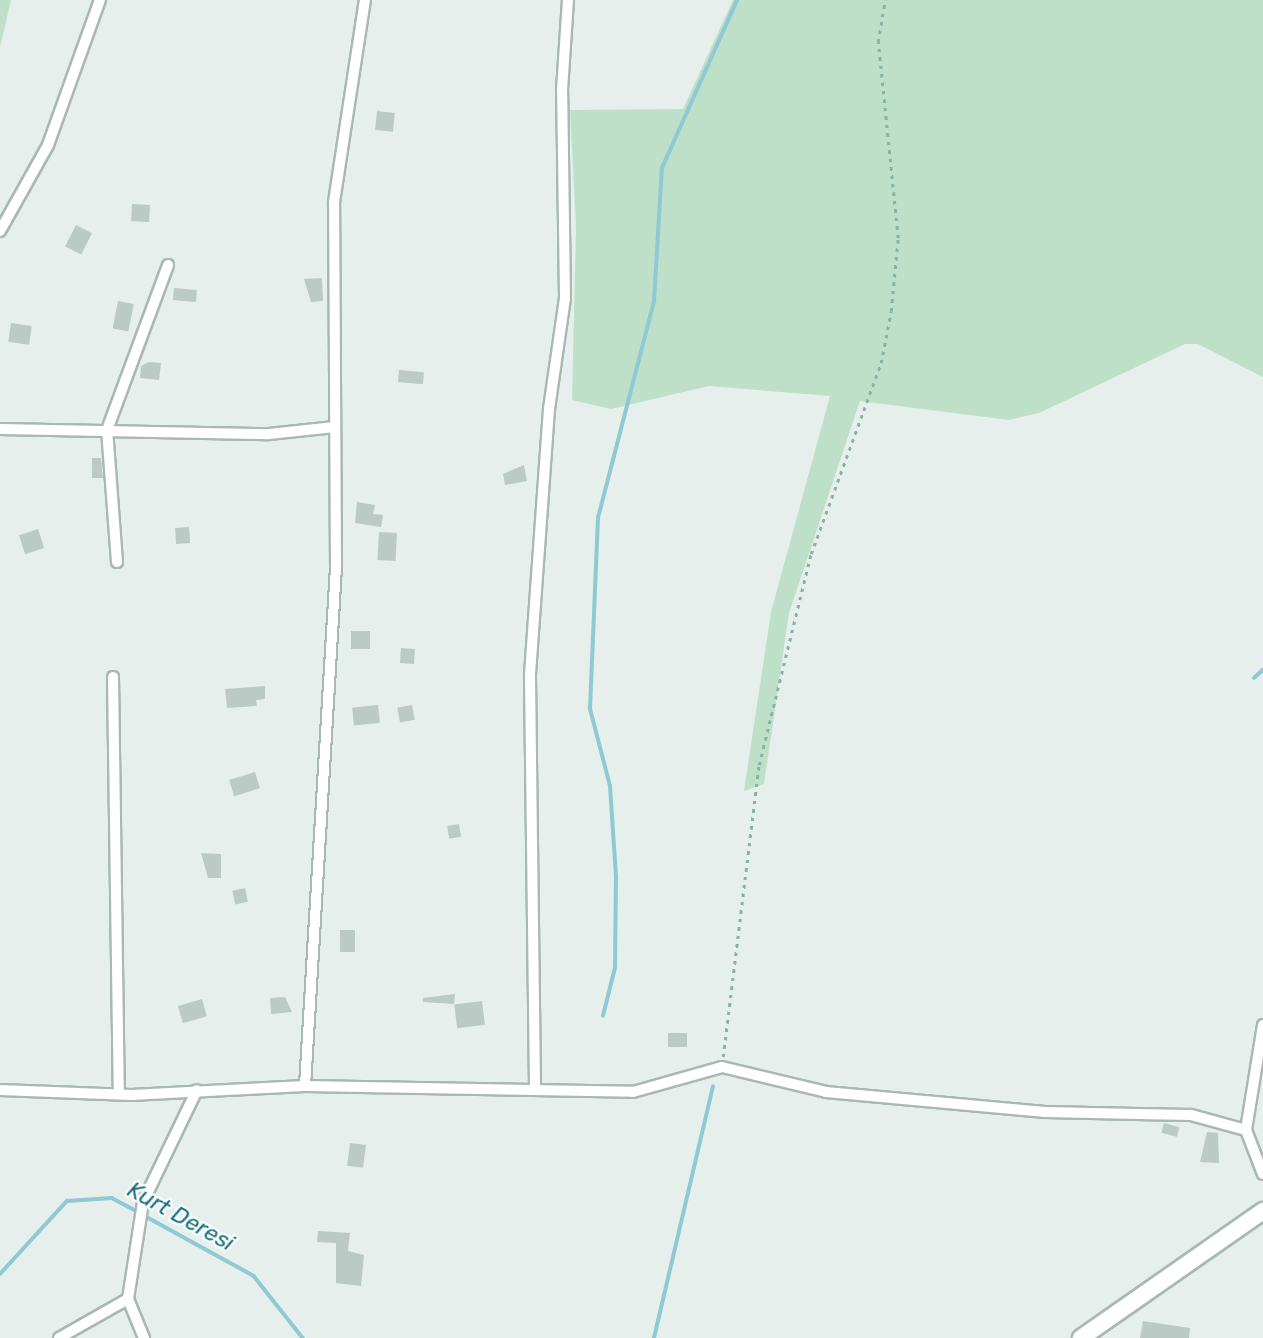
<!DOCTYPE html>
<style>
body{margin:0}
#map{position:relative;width:1263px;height:1338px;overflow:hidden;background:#e6efeb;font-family:Rubik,sans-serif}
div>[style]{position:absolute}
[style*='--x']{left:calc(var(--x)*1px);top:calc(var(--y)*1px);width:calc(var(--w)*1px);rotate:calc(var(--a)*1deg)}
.green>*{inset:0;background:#bfe0c8}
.stream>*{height:3.5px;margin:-1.75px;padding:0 1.75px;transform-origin:1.75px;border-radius:1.75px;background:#8ec9d4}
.building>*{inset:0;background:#bbcac4;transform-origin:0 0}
.path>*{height:2.5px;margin-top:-1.25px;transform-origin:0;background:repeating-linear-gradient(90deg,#86b3a5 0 3.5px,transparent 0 8.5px)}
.roads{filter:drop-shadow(2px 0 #a8b8b2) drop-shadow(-2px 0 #a8b8b2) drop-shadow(0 2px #a8b8b2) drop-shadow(0 -2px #a8b8b2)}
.street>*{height:10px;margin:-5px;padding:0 5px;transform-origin:5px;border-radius:5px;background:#fff}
.secondary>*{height:16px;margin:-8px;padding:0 8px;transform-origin:8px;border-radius:8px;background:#fff}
span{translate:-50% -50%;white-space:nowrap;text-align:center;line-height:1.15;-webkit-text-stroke:5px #f7fbf9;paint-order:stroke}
.water-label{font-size:23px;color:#1c6f80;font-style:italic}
</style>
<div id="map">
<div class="green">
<div style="clip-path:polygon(0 0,11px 0,0 47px)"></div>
<div style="clip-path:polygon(733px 0,1263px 0,1263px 377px,1198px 344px,1185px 344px,1039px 413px,1009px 420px,860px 401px,789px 613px,764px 784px,744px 791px,771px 612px,830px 396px,709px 386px,611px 409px,572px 400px,576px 227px,570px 110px,683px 109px)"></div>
</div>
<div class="stream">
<div style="--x:1254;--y:678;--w:12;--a:-42"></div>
<div style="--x:603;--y:1016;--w:49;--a:-76"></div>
<div style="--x:615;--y:968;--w:91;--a:-89.4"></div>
<div style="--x:616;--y:877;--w:91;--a:-93.8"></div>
<div style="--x:610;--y:786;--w:80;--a:-104.6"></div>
<div style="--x:590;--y:709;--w:191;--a:-87.6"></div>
<div style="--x:598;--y:518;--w:224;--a:-75.5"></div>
<div style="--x:654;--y:301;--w:133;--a:-86.6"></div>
<div style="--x:662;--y:168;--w:184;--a:-65.9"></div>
<div style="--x:145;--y:1216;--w:124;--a:28.8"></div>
<div style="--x:254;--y:1276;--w:79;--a:51.7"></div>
<div style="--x:0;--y:1274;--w:99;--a:-47.5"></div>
<div style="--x:67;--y:1201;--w:45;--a:-3.8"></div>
<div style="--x:112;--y:1198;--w:30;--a:28"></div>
<div style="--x:654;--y:1338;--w:258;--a:-76.8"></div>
</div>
<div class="building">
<div style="left:377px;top:111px;width:18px;height:19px;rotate:6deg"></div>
<div style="left:132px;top:204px;width:18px;height:17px;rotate:3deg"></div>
<div style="left:76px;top:225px;width:18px;height:24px;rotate:27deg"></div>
<div style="clip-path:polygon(322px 278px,323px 301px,311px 302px,304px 279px)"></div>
<div style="left:174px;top:288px;width:23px;height:12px;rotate:5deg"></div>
<div style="left:118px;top:301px;width:16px;height:28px;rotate:11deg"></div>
<div style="left:11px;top:323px;width:21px;height:19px;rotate:8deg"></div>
<div style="clip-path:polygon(149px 362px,161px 363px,159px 380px,140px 378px,141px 366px)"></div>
<div style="left:399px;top:370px;width:25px;height:12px;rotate:5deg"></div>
<div style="clip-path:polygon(92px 458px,101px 458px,103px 478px,92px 478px)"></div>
<div style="clip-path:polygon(524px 465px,527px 481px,505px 485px,503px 474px)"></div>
<div style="clip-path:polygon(357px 502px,375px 505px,373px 514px,383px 515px,381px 527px,355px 523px)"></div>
<div style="left:189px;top:527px;width:16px;height:14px;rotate:86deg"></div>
<div style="left:38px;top:529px;width:20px;height:20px;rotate:72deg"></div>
<div style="left:379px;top:532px;width:18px;height:28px;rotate:3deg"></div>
<div style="left:351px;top:631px;width:19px;height:18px"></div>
<div style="left:401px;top:648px;width:14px;height:15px;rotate:4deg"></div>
<div style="clip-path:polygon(265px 686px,265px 699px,256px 700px,257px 706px,227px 708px,225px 689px)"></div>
<div style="left:378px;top:705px;width:18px;height:26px;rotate:84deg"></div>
<div style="left:412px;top:705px;width:15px;height:15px;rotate:79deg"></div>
<div style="left:255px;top:772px;width:17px;height:27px;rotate:73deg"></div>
<div style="left:459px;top:824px;width:13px;height:12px;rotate:81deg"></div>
<div style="clip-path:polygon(201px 853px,221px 854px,221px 878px,208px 878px)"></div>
<div style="left:245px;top:888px;width:14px;height:13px;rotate:78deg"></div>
<div style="left:340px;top:930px;width:15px;height:22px"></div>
<div style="clip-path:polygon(455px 994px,454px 1004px,423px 1002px,423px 998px)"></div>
<div style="clip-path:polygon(285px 997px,292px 1012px,271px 1014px,270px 998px)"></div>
<div style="left:202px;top:999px;width:18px;height:25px;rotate:74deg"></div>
<div style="left:482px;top:1001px;width:24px;height:28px;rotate:83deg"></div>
<div style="left:668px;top:1033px;width:19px;height:14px"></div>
<div style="left:1164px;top:1123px;width:16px;height:10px;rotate:15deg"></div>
<div style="clip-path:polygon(1207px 1132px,1218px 1133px,1219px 1163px,1200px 1162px)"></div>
<div style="left:350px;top:1143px;width:16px;height:23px;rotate:7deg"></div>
<div style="clip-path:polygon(318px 1231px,350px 1233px,348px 1251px,364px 1255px,361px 1286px,336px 1283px,336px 1243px,317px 1242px)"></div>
<div style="clip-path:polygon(1143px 1321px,1190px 1328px,1189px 1338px,1140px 1338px)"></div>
</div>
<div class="path">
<div style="--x:723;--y:1057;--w:294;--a:-83"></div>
<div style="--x:759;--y:765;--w:217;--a:-76.2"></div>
<div style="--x:811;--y:554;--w:203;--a:-69.9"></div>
<div style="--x:881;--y:363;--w:53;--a:-79.1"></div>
<div style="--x:891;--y:311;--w:73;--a:-84.5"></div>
<div style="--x:898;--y:238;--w:197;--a:-95.8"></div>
<div style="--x:878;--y:42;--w:43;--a:-80.5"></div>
</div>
<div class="roads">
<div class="street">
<div style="--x:0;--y:231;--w:98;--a:-60.8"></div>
<div style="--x:48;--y:145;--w:154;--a:-70.3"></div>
<div style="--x:0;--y:429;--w:269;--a:1.1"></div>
<div style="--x:269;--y:434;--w:66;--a:-6.1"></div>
<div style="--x:117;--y:562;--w:132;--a:-94.3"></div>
<div style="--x:107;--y:430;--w:176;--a:-69.7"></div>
<div style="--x:113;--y:677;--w:417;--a:89.2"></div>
<div style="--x:1263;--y:1025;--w:106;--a:99.2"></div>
<div style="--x:1246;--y:1130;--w:47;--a:68.9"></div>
<div style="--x:305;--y:1086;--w:519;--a:-86.58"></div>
<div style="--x:336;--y:568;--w:366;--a:-90.3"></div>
<div style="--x:334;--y:202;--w:204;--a:-81.3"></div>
<div style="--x:535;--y:1087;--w:413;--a:-90.7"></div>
<div style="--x:530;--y:674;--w:266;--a:-85.9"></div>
<div style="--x:549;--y:409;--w:112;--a:-81.8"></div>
<div style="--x:565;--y:298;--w:208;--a:-90.8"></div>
<div style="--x:562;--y:90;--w:90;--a:-86.2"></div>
<div style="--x:0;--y:1090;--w:131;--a:2.2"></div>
<div style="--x:131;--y:1095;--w:174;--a:-3"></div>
<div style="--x:305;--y:1086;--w:328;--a:1"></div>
<div style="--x:633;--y:1092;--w:92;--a:-15.7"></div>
<div style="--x:722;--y:1067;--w:107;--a:13.5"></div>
<div style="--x:826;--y:1092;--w:220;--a:5.2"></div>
<div style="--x:1045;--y:1112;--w:146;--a:1.2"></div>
<div style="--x:1191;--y:1115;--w:57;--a:15.3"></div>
<div style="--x:59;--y:1338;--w:79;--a:-29.5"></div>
<div style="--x:144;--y:1338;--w:42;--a:-112.3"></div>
<div style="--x:128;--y:1299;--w:98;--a:-81.2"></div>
<div style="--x:143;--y:1202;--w:124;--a:-64.3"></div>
</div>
<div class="secondary">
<div style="--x:1081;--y:1338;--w:222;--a:-34.9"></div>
</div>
</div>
<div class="water-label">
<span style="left:181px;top:1216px;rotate:29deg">Kurt Deresi</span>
</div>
</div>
